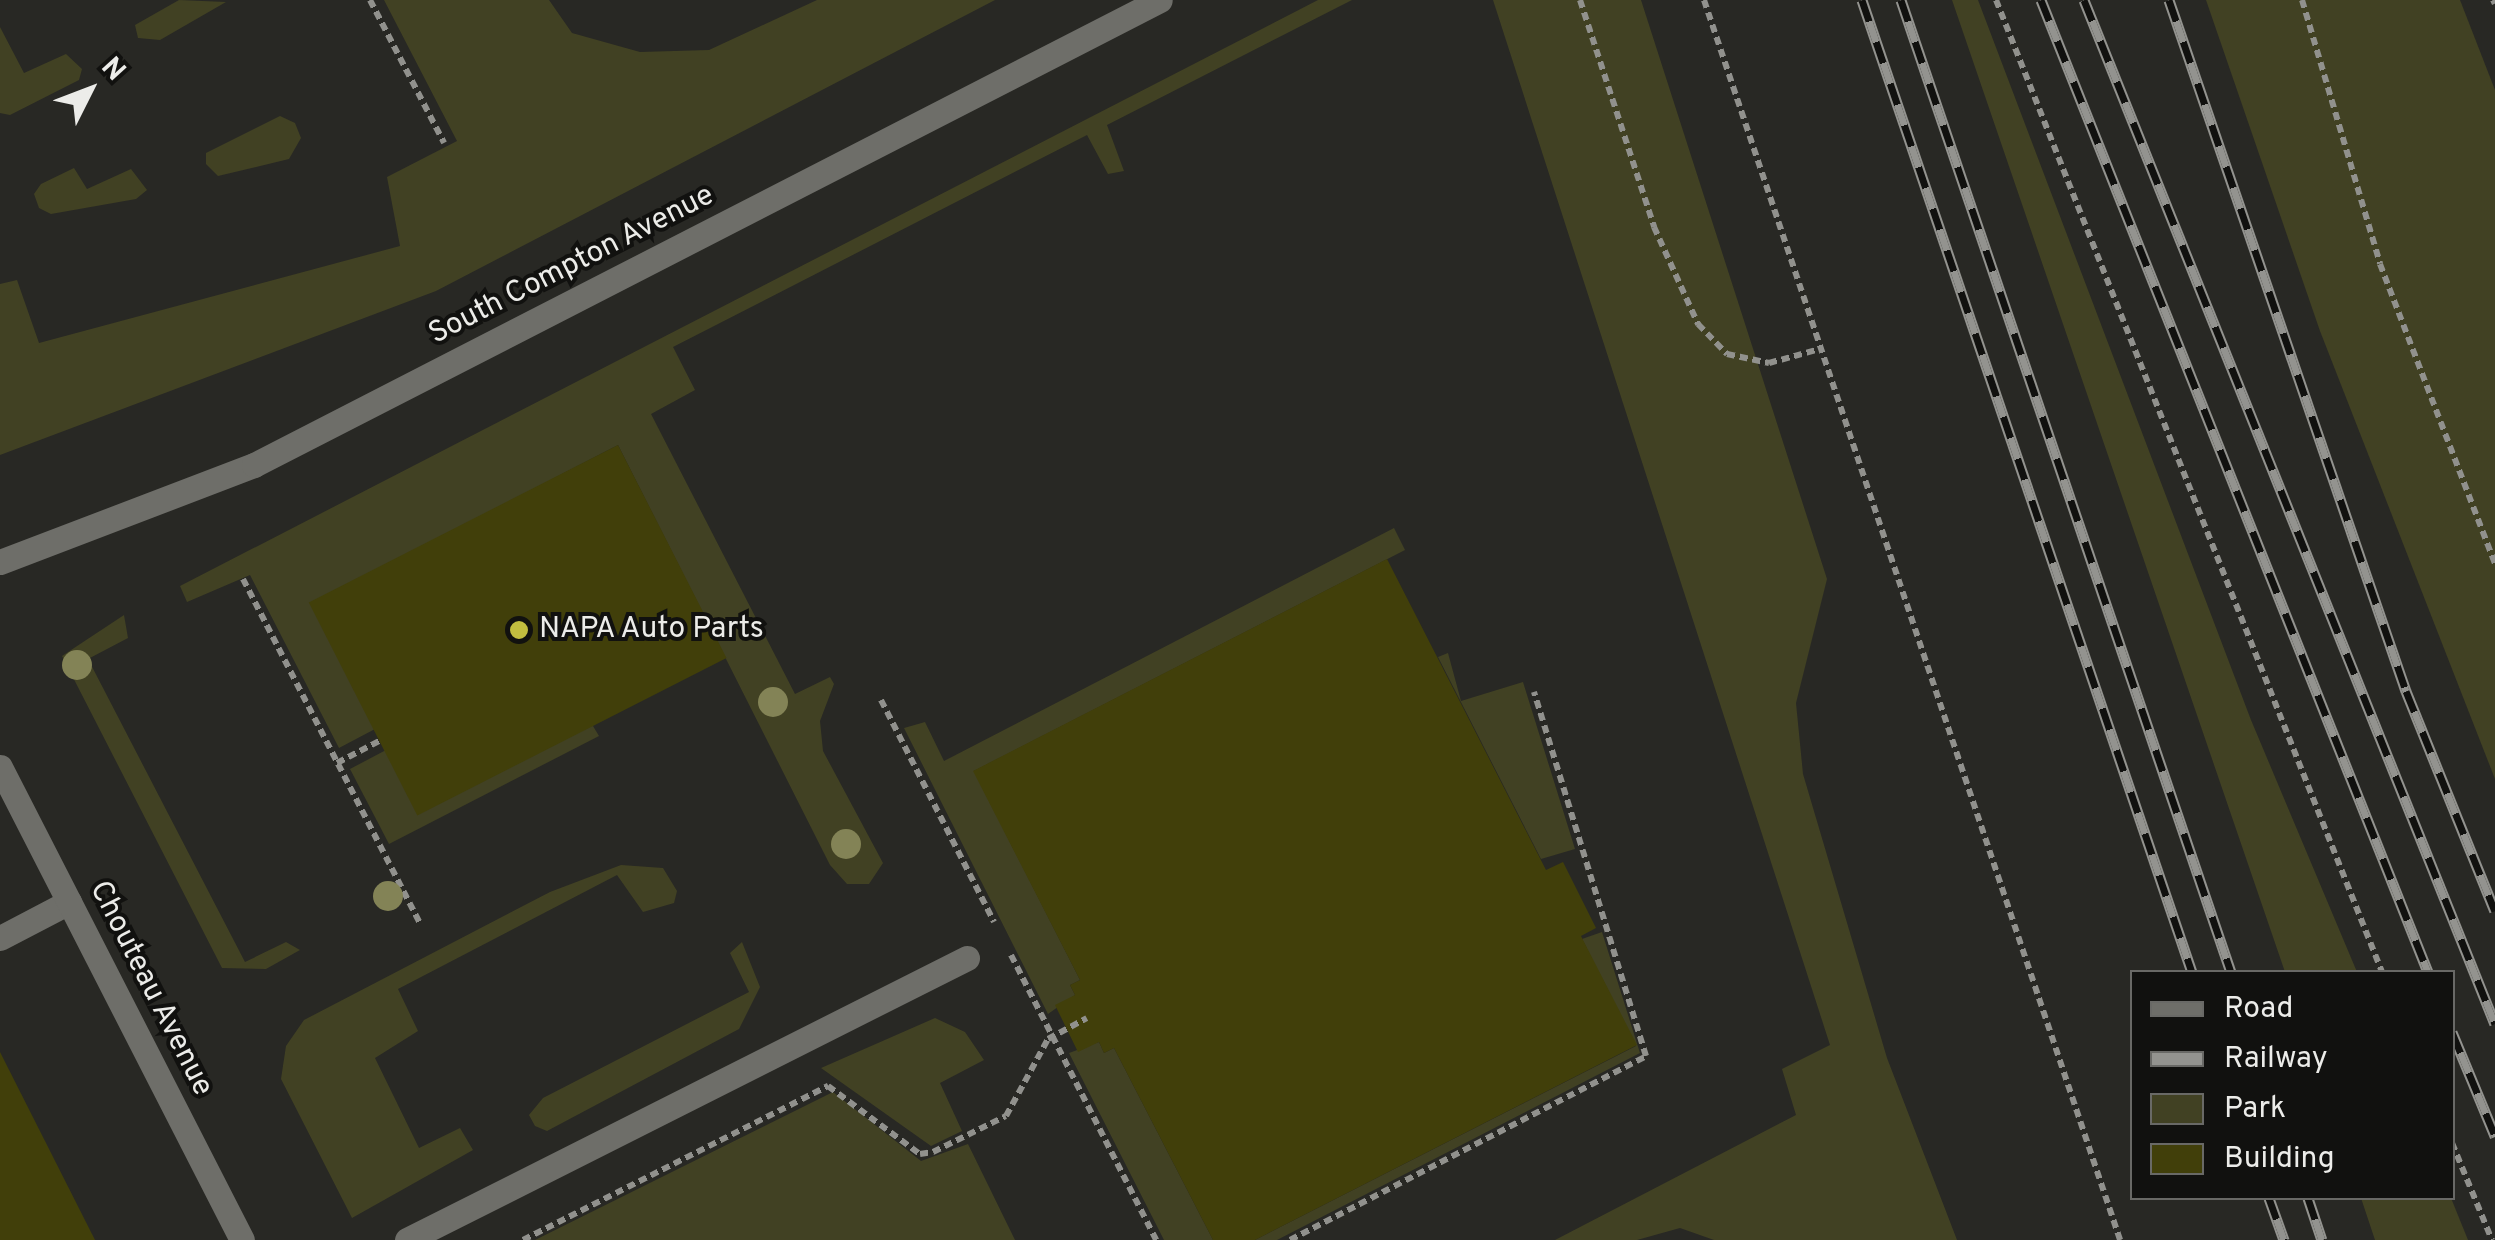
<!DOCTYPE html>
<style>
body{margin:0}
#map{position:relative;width:2495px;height:1240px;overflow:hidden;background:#282824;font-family:Overpass,sans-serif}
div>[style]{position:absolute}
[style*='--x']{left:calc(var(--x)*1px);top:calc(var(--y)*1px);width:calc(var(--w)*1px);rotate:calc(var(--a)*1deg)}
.green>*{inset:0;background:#414123}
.building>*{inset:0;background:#413f0a;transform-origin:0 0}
.path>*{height:6px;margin-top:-3px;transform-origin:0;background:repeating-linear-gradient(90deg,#91918d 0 8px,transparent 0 13px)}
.service>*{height:25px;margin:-12.5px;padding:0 12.5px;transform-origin:12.5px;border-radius:12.5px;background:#6e6e69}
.secondary>*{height:25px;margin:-12.5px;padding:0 12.5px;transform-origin:12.5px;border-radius:12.5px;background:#6e6e69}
.rail>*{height:11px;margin-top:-5.5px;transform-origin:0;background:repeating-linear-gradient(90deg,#11110f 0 22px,#93938f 0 44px);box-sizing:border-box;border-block:2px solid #93938f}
.trees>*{width:30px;height:30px;margin:-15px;border-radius:50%;background:#838356}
.dots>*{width:28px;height:28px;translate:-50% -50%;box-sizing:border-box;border:5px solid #11110f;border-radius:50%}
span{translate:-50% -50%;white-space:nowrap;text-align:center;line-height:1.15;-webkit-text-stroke:8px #11110f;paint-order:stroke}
.street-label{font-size:30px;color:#ecece9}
.poi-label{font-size:30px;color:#ecece9}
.left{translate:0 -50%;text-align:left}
.legend{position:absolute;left:2130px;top:970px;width:325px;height:230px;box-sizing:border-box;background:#11110f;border:2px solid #696966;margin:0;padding:12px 18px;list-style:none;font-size:30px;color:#ecece9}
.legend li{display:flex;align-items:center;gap:20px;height:50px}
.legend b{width:50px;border:2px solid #696966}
.north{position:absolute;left:40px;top:40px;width:100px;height:100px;-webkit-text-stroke:8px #11110f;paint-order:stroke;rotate:48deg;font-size:28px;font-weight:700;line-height:40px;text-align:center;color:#ecece9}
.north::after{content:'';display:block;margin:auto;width:35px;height:45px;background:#ecece9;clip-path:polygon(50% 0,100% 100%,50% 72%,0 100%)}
</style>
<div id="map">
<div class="green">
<div style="clip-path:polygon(179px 0,226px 2px,160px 40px,138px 38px,135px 25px)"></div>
<div style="clip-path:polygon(384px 0,549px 0,572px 33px,640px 52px,709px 50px,817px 0,995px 0,436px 291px,0 455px,0 284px,17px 280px,39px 343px,400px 246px,387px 177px,457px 141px)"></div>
<div style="clip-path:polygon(1318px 0,1352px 0,1107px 125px,1124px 171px,1108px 174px,1087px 135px,673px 347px,695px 390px,651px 414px,795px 694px,830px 677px,834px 684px,820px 721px,823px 751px,883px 863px,869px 884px,847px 884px,830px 865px,618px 445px,311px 604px,375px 729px,339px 748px,250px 575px,187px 602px,180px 586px)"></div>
<div style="clip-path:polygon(1493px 0,1641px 0,1827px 579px,1796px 703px,1803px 774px,1887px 1058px,1957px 1240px,1714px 1240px,1680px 1228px,1637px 1240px,1555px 1240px,1796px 1115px,1782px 1069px,1830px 1045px)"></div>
<div style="clip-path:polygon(1952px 0,1978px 0,2251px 720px,2357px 972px,2285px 972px)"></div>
<div style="clip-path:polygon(2206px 0,2460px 0,2495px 90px,2495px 779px,2320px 331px)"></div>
<div style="clip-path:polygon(0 27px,24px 73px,66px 54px,82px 69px,79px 80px,10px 115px,0 113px)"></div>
<div style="clip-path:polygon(280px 116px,295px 123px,301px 138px,289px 159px,218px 176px,206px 164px,206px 153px)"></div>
<div style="clip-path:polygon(74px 168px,87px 189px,131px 169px,147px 190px,136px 199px,51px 214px,39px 208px,34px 194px,41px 184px)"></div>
<div style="clip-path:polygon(1394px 528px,1405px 550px,974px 771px,1080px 980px,1070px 985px,1075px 995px,1048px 1014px,904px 728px,925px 722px,944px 761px)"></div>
<div style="clip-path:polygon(124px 615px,128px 638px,88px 659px,245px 962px,286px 942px,300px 950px,266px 969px,222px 968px,62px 656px)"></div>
<div style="clip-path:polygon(1448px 653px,1461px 701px,1523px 682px,1575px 849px,1541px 859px,1438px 657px)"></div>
<div style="clip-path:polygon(593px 726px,599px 736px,389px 844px,350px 769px,386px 750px)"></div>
<div style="clip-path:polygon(621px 865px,663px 868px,677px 891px,674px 903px,643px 912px,617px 875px,398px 989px,418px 1031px,375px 1058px,419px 1148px,460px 1128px,473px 1150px,352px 1218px,281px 1079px,286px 1046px,304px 1020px,550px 892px)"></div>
<div style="clip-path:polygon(1602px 932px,1640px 1053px,1277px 1240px,1255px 1240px,1636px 1046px,1582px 939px)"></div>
<div style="clip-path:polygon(742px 942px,760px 987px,739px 1029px,547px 1131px,535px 1126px,529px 1115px,543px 1098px,749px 992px,730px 953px)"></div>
<div style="clip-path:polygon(935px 1018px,965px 1032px,984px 1060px,940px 1083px,962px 1131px,931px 1146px,821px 1068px)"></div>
<div style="clip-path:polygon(1099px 1042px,1104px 1053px,1114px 1048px,1213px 1240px,1164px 1240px,1069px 1053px)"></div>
<div style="clip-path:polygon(833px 1092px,921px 1161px,968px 1144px,1015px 1240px,535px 1240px)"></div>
<div style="clip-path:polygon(2361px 1198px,2451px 1198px,2468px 1240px,2375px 1240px)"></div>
</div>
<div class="building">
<div style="left:618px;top:445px;width:239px;height:347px;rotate:63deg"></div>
<div style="clip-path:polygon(1387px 559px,1546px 870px,1563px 862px,1596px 928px,1581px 936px,1637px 1045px,1255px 1240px,1213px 1240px,1114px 1048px,1104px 1053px,1099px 1042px,1078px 1052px,1055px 1005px,1075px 995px,1070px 985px,1080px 980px,973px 771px)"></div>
<div style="clip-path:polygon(0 1052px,95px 1240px,0 1240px)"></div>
</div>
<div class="path">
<div style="--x:370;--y:0;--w:161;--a:62.6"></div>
<div style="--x:1580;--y:0;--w:239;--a:71.9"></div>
<div style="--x:1654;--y:227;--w:107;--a:65.6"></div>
<div style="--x:1698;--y:324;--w:42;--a:46"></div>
<div style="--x:1727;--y:354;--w:43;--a:12.1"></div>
<div style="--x:1769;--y:363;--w:53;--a:-15.4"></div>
<div style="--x:1704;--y:0;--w:1308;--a:71.45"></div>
<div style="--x:1996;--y:0;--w:1046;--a:68.34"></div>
<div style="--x:2302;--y:0;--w:275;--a:73.5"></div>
<div style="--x:2380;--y:264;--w:321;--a:69"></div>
<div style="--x:2493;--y:0;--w:4;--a:63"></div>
<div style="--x:243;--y:579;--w:389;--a:62.8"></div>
<div style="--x:881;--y:700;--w:249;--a:63"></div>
<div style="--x:337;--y:763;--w:50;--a:-27.6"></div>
<div style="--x:1011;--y:955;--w:320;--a:63"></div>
<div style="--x:2452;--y:1143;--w:105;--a:67.6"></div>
<div style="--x:523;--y:1240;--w:342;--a:-26.8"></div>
<div style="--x:828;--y:1086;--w:114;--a:36.5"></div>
<div style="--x:920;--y:1154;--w:13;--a:-9"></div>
<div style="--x:933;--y:1152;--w:81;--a:-26.3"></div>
<div style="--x:1006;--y:1116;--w:88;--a:-61.4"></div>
<div style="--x:1048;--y:1039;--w:44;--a:-28.3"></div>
<div style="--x:1290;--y:1240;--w:401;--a:-27.3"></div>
<div style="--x:1646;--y:1056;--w:381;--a:-107.1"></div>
</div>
<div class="service">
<div style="--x:0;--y:938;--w:78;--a:-27.6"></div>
<div style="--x:407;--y:1240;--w:627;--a:-26.73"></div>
</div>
<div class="secondary">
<div style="--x:0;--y:562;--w:272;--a:-20.9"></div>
<div style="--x:254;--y:465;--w:1018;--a:-27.17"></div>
<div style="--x:0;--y:767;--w:531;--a:62.9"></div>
</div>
<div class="rail">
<div style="--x:1862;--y:0;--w:1026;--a:71.25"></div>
<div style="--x:1901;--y:0;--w:1026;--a:71.25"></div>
<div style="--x:2041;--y:0;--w:1046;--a:68.29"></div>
<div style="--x:2084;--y:0;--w:1103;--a:68.13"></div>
<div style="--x:2169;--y:0;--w:731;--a:71.07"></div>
<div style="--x:2406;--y:691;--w:237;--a:68"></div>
<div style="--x:2452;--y:1032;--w:113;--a:67.5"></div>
<div style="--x:2269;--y:1198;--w:45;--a:70.3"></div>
<div style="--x:2308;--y:1198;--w:44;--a:71.6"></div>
</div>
<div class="trees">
<div style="left:77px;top:665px"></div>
<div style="left:773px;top:702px"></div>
<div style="left:846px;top:844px"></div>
<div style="left:388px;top:896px"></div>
</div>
<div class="dots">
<div style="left:519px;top:630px;background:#c2bd3f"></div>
</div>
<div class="street-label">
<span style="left:572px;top:266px;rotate:-27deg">South Compton Avenue</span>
<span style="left:150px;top:989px;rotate:63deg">Chouteau Avenue</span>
</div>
<div class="poi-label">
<span class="left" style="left:539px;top:630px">NAPA Auto Parts</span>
</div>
<ul class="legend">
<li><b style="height:12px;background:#6e6e69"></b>Road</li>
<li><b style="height:12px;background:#93938f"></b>Railway</li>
<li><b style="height:28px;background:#414123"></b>Park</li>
<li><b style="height:28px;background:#413f0a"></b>Building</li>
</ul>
<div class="north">N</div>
</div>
